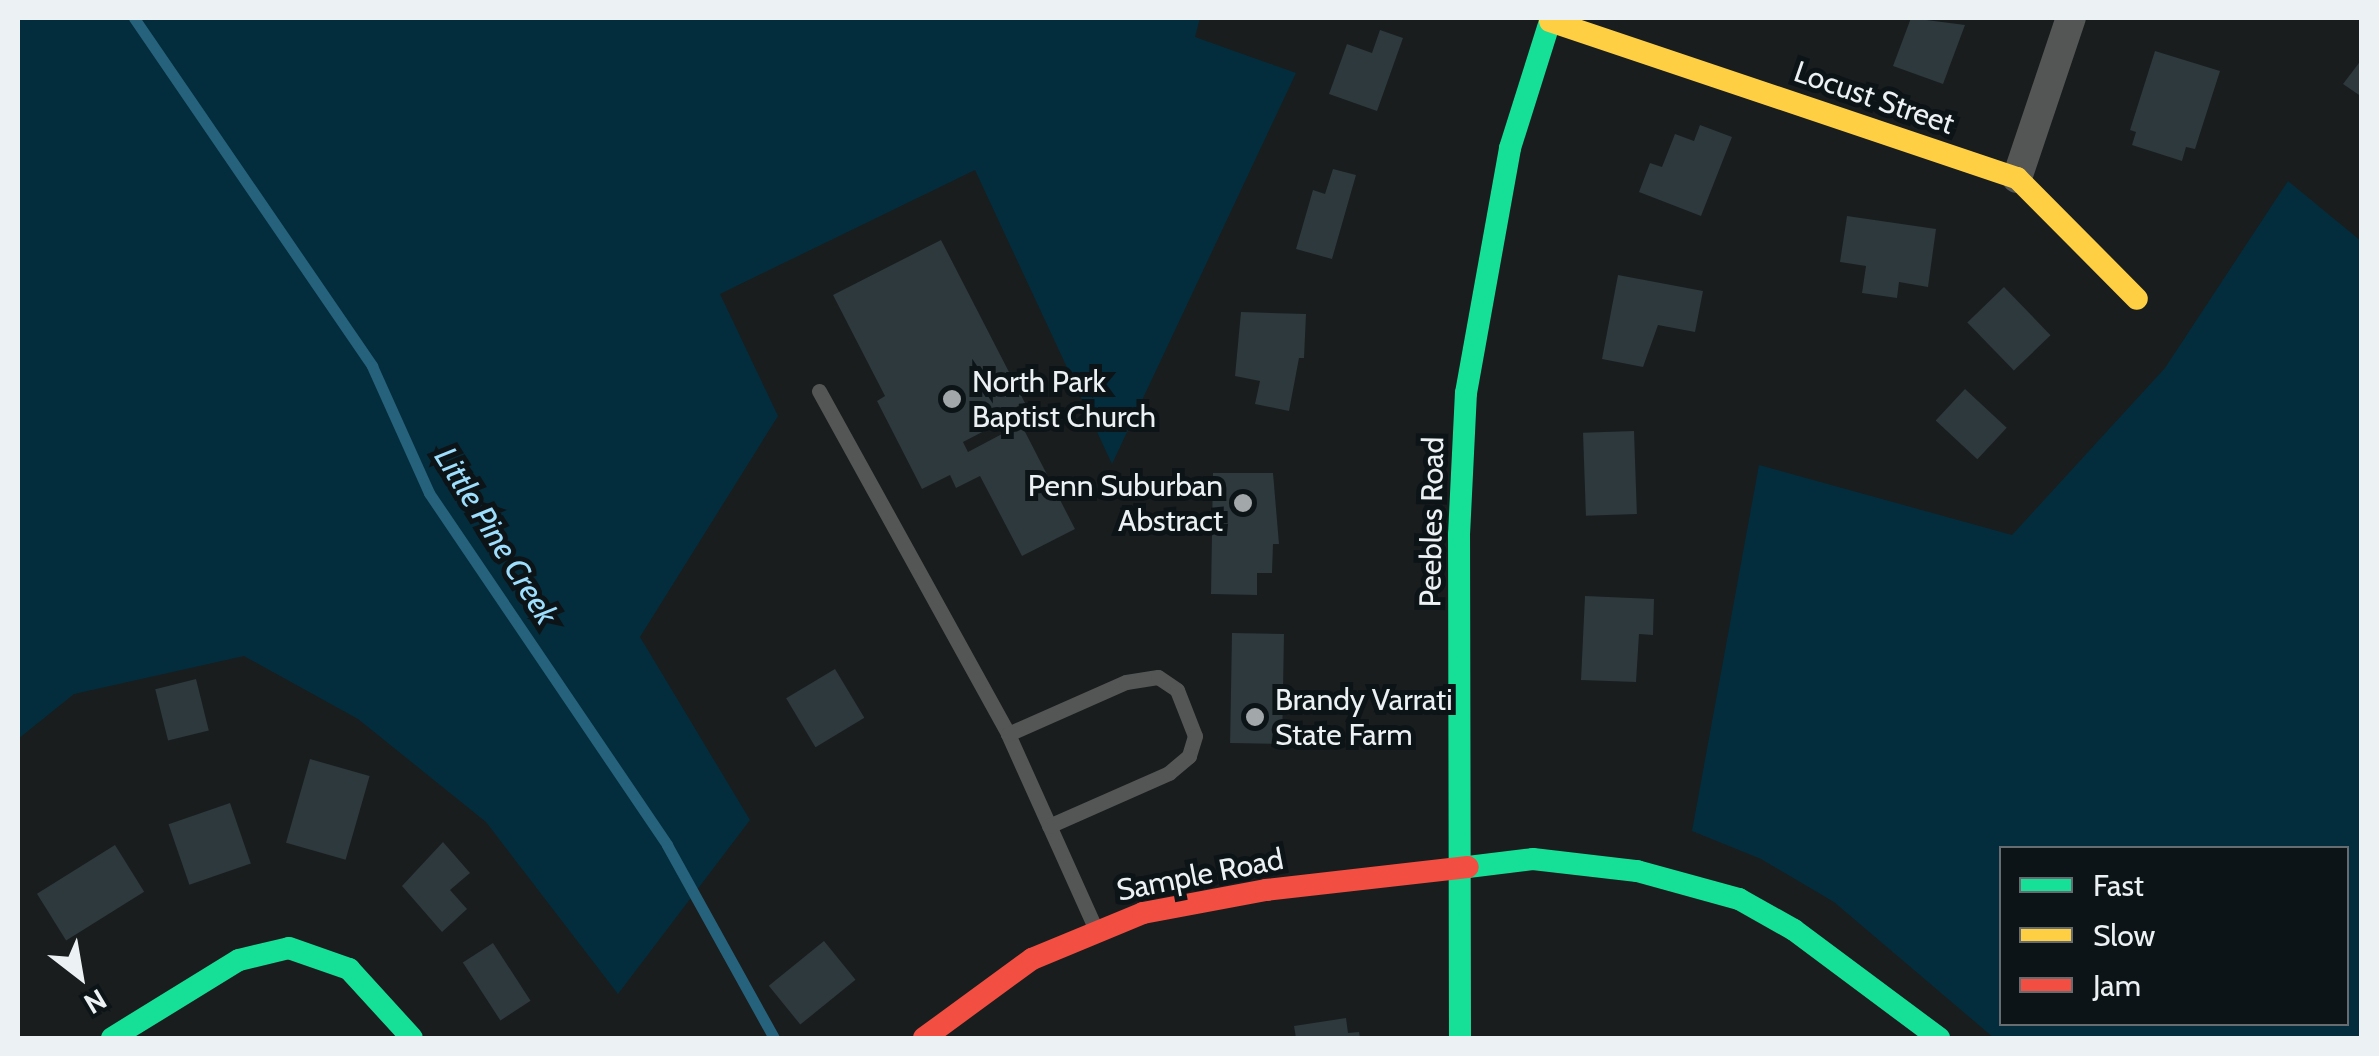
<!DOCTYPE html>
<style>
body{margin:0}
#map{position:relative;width:2379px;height:1056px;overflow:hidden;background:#191d1e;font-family:Cabin,sans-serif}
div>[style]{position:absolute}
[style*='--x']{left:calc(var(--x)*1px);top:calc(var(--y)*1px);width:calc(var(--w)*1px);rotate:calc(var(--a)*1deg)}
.green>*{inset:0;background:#032d3c}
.stream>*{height:11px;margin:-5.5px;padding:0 5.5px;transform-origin:5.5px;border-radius:5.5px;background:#26627c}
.building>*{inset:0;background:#2d393d;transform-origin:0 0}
.lane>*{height:15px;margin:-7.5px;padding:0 7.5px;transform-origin:7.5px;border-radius:7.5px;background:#545555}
.street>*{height:30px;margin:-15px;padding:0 15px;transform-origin:15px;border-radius:15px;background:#545555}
.fast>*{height:22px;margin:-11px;padding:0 11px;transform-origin:11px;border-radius:11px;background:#16e098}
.slow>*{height:22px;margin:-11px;padding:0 11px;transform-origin:11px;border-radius:11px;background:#ffcf43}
.jam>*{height:22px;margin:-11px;padding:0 11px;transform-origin:11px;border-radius:11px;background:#f24e42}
.dots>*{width:28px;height:28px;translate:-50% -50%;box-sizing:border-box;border:5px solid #0d1418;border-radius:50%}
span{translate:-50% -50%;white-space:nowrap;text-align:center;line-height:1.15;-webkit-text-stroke:10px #0d1418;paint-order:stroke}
.street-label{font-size:30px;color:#ecf1f4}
.poi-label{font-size:30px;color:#ecf1f4}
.left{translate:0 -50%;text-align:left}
.right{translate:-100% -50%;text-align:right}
.water-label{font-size:32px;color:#9edefd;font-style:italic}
.frame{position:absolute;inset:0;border:20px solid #ecf1f4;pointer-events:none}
.legend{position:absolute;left:1999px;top:846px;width:350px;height:180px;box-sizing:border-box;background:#0d1418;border:2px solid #666c70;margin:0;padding:12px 18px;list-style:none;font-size:30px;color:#ecf1f4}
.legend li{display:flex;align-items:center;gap:20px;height:50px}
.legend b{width:50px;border:2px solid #666c70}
.north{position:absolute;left:30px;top:926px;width:100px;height:100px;-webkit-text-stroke:8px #0d1418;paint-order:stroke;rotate:149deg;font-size:28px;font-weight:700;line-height:40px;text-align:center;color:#ecf1f4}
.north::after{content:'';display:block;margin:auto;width:35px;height:45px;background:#ecf1f4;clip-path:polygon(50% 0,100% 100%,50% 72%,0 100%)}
</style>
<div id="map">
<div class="green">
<div style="clip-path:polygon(18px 18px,1200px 18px,1195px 37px,1296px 73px,1112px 464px,975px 170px,720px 294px,778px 416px,640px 637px,750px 820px,618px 994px,486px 822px,358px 719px,244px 656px,74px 694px,18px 739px)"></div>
<div style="clip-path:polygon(evenodd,2288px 181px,2361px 241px,2361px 1038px,1994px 1038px,1834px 902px,1761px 859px,1692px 831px,1759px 465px,2012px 535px,2165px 368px,2288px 181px,2002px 848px,2346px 848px,2346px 1024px,2002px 1024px,2002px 848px)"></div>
</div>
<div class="stream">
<div style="--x:134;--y:18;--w:422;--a:55.6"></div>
<div style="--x:372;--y:366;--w:139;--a:65.8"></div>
<div style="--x:429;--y:493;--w:425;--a:55.9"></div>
<div style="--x:667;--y:845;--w:221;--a:61"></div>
</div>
<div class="building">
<div style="clip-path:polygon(1911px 18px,1965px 25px,1943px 84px,1893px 66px)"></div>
<div style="clip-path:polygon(1380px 30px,1403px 38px,1377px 111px,1329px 94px,1347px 44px,1372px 53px)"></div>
<div style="clip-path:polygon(2155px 51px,2220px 71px,2195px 149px,2186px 147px,2182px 161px,2132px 145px,2136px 132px,2130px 130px)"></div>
<div style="clip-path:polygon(2362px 59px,2362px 97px,2343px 84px)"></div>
<div style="clip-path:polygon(1700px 125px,1732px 137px,1701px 216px,1639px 192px,1650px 163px,1662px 167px,1675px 134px,1694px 141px)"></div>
<div style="clip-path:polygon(1333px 169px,1356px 175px,1332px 259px,1296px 249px,1313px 190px,1325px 194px)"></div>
<div style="clip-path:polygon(1847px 216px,1936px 229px,1928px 287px,1899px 282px,1897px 298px,1862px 293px,1866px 266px,1840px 262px)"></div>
<div style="clip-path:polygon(941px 240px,1025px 403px,1014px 408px,1017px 414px,963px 442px,968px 452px,1021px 424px,1075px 529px,1022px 556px,980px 476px,956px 488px,950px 475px,922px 489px,877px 401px,885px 396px,833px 295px)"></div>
<div style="clip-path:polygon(1618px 275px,1703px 291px,1695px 332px,1658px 325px,1643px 367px,1602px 359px)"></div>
<div style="left:2004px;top:287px;width:67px;height:51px;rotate:46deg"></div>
<div style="clip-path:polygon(1241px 312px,1306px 314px,1304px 358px,1299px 358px,1289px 411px,1255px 404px,1260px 381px,1235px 376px)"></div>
<div style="left:1965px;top:389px;width:57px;height:43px;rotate:43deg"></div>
<div style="left:1634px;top:431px;width:83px;height:51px;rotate:88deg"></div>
<div style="clip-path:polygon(1213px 473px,1273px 473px,1279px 544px,1273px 544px,1272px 573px,1257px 573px,1257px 595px,1211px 594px)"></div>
<div style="clip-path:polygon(1585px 596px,1654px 599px,1653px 635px,1639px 634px,1636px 682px,1581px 680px)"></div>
<div style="left:1232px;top:633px;width:52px;height:110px;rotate:1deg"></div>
<div style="left:835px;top:669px;width:57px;height:57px;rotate:59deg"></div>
<div style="left:196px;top:679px;width:53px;height:42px;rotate:76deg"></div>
<div style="left:310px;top:759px;width:62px;height:87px;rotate:16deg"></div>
<div style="left:230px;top:803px;width:64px;height:65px;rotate:71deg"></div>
<div style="clip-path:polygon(443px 842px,470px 873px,450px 890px,467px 909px,442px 932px,402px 886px)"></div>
<div style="left:115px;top:845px;width:55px;height:92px;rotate:58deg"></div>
<div style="left:824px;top:941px;width:50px;height:71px;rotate:51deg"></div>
<div style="left:493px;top:943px;width:69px;height:36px;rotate:57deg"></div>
<div style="clip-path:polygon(1346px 1018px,1348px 1033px,1359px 1032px,1360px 1038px,1296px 1038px,1294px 1026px)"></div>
</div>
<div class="lane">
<div style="--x:819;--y:391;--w:392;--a:61.1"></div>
<div style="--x:1008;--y:734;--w:213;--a:65.8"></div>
<div style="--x:1008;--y:734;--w:129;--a:-23.8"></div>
<div style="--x:1126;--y:682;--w:32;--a:-9"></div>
<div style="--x:1158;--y:677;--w:23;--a:34"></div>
<div style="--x:1177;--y:690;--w:49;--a:68.6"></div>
<div style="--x:1195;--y:736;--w:21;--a:107"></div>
<div style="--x:1189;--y:756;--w:26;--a:140"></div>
<div style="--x:1169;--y:773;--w:131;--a:156.2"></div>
</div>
<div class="street">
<div style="--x:2017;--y:178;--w:169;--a:-71.4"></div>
</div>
<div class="fast">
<div style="--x:1468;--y:867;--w:65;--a:-7"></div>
<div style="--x:1533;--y:859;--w:105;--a:6.6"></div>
<div style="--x:1637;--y:871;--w:106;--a:15.4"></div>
<div style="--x:1739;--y:899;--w:63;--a:29.4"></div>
<div style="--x:1794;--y:930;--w:181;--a:36.7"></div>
<div style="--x:112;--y:1038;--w:149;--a:-31.6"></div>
<div style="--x:239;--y:960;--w:51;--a:-13.5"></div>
<div style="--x:289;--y:948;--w:64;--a:19.3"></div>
<div style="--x:349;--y:969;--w:93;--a:47.6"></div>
<div style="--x:1460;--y:1038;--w:503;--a:-90.11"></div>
<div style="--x:1459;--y:535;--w:142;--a:-87.2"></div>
<div style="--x:1466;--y:393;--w:249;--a:-79.8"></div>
<div style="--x:1510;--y:148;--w:136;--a:-72.5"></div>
</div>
<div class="slow">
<div style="--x:1550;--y:21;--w:493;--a:18.6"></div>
<div style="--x:2017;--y:178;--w:170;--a:45.2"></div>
</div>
<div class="jam">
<div style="--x:924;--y:1038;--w:134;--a:-36.2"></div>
<div style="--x:1032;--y:959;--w:120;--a:-22.5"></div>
<div style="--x:1143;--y:913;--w:125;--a:-10.6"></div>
<div style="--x:1266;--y:890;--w:203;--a:-6.5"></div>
</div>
<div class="dots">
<div style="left:952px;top:399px;background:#a2a7a9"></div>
<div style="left:1243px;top:503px;background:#a2a7a9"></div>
<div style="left:1255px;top:717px;background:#a2a7a9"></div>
</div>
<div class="street-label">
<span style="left:1874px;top:98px;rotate:19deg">Locust Street</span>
<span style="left:1432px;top:522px;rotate:-89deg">Peebles Road</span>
<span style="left:1200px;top:875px;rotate:-11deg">Sample Road</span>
</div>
<div class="poi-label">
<span class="left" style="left:972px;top:399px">North Park<br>Baptist Church</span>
<span class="right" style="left:1223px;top:503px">Penn Suburban<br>Abstract</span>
<span class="left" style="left:1275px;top:717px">Brandy Varrati<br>State Farm</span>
</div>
<div class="water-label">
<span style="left:496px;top:536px;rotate:58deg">Little Pine Creek</span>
</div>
<div class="frame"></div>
<ul class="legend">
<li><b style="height:12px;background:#16e098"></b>Fast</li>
<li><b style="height:12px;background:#ffcf43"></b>Slow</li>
<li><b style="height:12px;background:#f24e42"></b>Jam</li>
</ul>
<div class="north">N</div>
</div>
